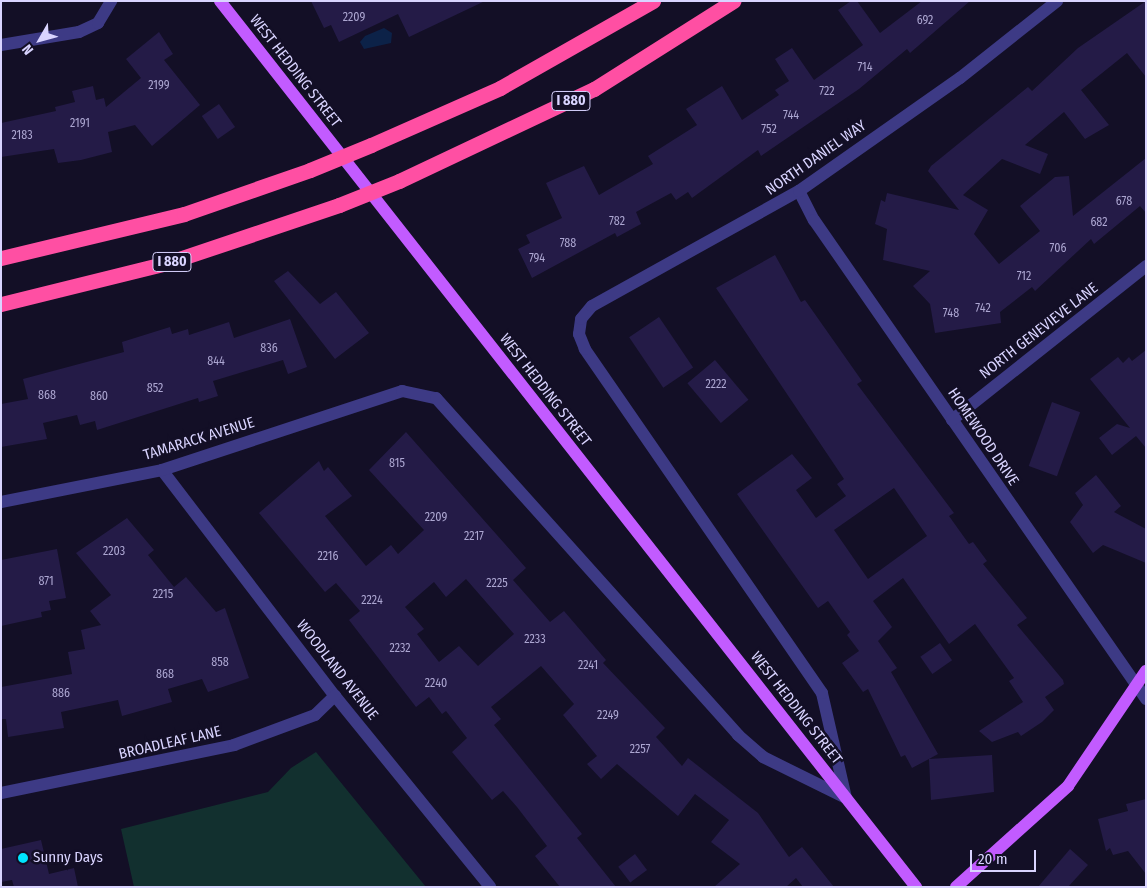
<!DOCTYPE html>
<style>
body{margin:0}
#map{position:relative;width:1147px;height:888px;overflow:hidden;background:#130f26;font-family:"Fira Sans Condensed",sans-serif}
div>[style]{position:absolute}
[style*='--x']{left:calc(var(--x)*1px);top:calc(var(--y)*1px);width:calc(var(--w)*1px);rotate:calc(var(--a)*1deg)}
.green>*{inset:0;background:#12302f}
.water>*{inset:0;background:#0c2248}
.building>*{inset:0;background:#241b47;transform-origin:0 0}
.minor>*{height:12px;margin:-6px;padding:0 6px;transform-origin:6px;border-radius:6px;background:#3d3a85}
.major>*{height:12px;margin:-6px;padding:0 6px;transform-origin:6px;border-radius:6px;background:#c25bff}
.highway>*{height:15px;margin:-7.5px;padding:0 7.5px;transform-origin:7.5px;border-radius:7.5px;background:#ff4fa3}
.highway-bridge>*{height:15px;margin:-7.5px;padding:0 7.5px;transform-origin:7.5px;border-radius:7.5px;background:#ff4fa3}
.dots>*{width:14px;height:14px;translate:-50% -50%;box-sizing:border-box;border:2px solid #130f26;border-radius:50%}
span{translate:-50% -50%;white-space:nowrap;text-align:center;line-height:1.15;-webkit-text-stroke:5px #130f26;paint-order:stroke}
.number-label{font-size:12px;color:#aca6d1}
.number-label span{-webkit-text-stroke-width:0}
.shield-label span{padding:1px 4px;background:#130f26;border:1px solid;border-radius:4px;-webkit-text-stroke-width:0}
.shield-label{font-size:14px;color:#d9d4ff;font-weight:700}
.street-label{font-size:15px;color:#d9d4ff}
.poi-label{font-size:15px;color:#d9d4ff}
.left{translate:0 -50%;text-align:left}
.frame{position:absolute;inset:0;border:2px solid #d9d4ff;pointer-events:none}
.north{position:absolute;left:15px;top:15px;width:50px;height:50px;-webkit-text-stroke:4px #130f26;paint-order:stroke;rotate:232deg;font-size:14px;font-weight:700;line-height:20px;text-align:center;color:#d9d4ff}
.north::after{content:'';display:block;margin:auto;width:18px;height:22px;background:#d9d4ff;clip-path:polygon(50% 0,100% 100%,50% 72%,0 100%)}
.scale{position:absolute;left:970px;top:850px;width:66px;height:22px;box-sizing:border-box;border:2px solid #d9d4ff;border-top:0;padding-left:6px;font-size:15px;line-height:18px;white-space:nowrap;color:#d9d4ff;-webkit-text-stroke:4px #130f26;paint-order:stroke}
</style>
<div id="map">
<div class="green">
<div style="clip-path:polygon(316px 752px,426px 887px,134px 887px,121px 829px,268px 792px,291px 768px)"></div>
</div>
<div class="water">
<div style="clip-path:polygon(384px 28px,392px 33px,391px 43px,364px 49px,360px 42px,365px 36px)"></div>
</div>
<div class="building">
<div style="clip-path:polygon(311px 1px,485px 1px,409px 37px,398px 14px,339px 42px,331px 25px,324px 28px)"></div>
<div style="clip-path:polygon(851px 1px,857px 1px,880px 33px,922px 1px,970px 1px,910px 53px,907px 49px,859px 89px,761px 156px,758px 150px,692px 198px,688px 192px,676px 200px,671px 193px,636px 212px,641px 224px,617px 237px,615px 233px,532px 278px,518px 249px,530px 243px,526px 235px,562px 218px,546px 183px,584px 166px,599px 195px,653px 164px,648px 156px,697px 125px,686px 109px,722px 86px,742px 120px,779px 95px,775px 90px,789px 81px,775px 59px,792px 48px,814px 80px,863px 45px,838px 10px)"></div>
<div style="clip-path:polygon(1146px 1px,1146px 77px,1127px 53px,1081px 90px,1109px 125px,1085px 139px,1064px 112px,1025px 145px,1048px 154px,1040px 174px,1002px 159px,963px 195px,988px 210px,974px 234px,999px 264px,1040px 231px,1020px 206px,1055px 177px,1069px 176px,1073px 216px,1146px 158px,1146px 213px,1140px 206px,1094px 244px,1091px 239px,1035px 291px,1032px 287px,1000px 312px,1001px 323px,935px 333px,930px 304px,913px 286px,930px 271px,883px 260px,887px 229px,875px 224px,881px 200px,885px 202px,887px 193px,959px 210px,928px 171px,931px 166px,1028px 87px,1032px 91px,1078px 48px)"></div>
<div style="clip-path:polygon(159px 32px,173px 54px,164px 60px,200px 105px,152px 146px,135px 125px,108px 132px,112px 152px,81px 160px,58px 163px,54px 149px,1px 157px,1px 123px,56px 111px,55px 107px,75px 102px,72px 91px,93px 86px,96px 100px,104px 98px,106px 107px,141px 78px,126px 59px)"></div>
<div style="left:219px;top:104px;width:28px;height:21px;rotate:55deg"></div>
<div style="clip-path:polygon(evenodd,775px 255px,801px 302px,805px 300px,862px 381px,857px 384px,954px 513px,949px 516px,969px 544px,973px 542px,987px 561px,983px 564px,1027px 618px,1017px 625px,1063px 680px,1064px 684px,1045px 697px,1054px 710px,1042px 722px,1021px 736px,1018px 732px,992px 742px,979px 731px,1023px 702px,1009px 681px,1014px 678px,975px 624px,949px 644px,903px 578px,873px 601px,892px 627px,878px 641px,897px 668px,891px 672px,938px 754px,929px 759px,992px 755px,994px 792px,931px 800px,929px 759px,912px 768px,905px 755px,901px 757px,868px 689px,863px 692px,842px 663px,859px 651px,847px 635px,850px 632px,828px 601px,818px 608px,737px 494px,792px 454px,812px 478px,796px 490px,816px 518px,846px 496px,837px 484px,844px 479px,716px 288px,775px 255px,894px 488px,927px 536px,868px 579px,834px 530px,894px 488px)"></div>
<div style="clip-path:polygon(288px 271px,320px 304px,336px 292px,369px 333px,335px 359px,274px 281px)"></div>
<div style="left:659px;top:317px;width:61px;height:36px;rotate:56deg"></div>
<div style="clip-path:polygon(290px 319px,307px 367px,288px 374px,283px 360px,213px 381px,218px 396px,199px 402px,198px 398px,97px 430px,95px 421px,80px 425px,77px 415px,43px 423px,47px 439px,1px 447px,1px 404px,28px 399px,23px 379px,124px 352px,122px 342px,170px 327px,172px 334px,188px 329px,189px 335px,229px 322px,234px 338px)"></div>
<div style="clip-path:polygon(1146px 350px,1146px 448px,1136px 436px,1112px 455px,1099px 438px,1117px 424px,1130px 428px,1090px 379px,1118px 357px,1123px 363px,1129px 357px,1132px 361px)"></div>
<div style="left:715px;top:360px;width:52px;height:36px;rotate:50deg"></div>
<div style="left:1052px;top:402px;width:30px;height:68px;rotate:20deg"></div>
<div style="clip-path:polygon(evenodd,406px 432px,526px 568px,513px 580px,550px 622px,564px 611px,606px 660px,603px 663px,665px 728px,656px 737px,682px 766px,688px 758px,758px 813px,789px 857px,802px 847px,834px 887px,803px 887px,796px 878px,786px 887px,714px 887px,740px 864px,711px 842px,729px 820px,695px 794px,678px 816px,617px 764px,601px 779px,587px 764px,597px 756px,563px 715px,574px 704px,541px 666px,491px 707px,501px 719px,494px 725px,582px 834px,577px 838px,616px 887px,560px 887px,535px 856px,547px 846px,517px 807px,503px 791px,492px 800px,452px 752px,467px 738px,446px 711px,442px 714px,429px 697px,416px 707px,349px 620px,360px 611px,336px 583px,325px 592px,259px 513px,319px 461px,324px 471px,328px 467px,352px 496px,325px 516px,366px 566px,391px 545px,398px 554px,424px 530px,369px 470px,406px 432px,466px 579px,514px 634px,478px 666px,459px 646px,439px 662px,417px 634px,424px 629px,405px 607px,434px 582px,446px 597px,466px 579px)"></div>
<div style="clip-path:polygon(1096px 475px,1121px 506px,1114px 512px,1146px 529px,1146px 563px,1103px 545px,1093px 553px,1070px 522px,1083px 505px,1075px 493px)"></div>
<div style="clip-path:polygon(127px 518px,154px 550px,148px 555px,174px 587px,186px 577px,216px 612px,225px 608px,249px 678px,208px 692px,202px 679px,168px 689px,172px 702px,122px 716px,118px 700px,61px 712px,64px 728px,8px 737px,6px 719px,1px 719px,1px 687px,72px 674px,68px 652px,85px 649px,81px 630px,101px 625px,90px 611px,111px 595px,76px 553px)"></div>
<div style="clip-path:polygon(57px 549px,66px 598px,49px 601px,51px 610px,41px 612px,42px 617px,1px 626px,1px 560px)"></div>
<div style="left:940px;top:643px;width:21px;height:24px;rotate:55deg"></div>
<div style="clip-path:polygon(1146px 799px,1146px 874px,1128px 851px,1113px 855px,1110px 848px,1106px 851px,1098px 819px,1128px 811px,1126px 804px)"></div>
<div style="clip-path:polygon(41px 840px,49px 874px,74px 868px,78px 887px,14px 887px,12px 880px,1px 882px,1px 849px)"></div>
<div style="clip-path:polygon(1070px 849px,1088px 865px,1068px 887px,1038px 887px)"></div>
<div style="left:635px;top:854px;width:20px;height:21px;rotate:53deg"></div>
</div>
<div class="minor">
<div style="--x:1;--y:45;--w:79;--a:-9.5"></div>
<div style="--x:79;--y:32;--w:21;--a:-25"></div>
<div style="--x:98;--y:23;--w:26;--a:-59"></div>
<div style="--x:799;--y:191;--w:33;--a:63"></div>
<div style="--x:814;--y:220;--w:583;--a:55.27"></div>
<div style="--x:952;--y:420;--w:248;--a:-38.4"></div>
<div style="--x:162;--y:470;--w:285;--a:52.6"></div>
<div style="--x:335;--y:696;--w:246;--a:50.9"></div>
<div style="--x:1;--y:502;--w:164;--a:-11.2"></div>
<div style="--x:162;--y:470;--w:253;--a:-18.2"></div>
<div style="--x:402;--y:391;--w:35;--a:12"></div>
<div style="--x:436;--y:398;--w:453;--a:48.1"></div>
<div style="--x:738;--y:735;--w:33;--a:41"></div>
<div style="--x:763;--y:757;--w:93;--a:26.3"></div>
<div style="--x:1;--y:793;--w:238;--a:-11.6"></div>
<div style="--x:234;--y:745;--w:86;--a:-20.3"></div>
<div style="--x:315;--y:715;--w:28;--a:-44"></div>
<div style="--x:846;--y:798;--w:108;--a:-102.9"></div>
<div style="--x:822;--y:693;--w:418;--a:-124.6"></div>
<div style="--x:585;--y:349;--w:16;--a:-112"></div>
<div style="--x:579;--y:334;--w:15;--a:-82"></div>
<div style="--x:581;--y:319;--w:17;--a:-50"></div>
<div style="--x:592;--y:306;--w:237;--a:-29.1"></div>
<div style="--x:799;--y:191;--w:197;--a:-35.1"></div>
<div style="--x:960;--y:78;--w:124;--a:-38.4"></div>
</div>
<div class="major">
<div style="--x:220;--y:1;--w:1127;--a:51.85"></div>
<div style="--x:956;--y:887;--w:151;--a:-42"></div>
<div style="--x:1068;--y:786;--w:139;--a:-55.9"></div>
</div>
<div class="highway">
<div style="--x:371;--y:145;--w:141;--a:-23.8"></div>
<div style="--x:500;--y:88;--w:176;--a:-29.6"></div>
<div style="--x:399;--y:181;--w:216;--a:-25.3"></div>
<div style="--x:594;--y:89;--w:165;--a:-32.3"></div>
<div style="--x:1;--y:258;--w:188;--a:-13.5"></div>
<div style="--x:184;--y:214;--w:133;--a:-19.2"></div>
<div style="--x:1;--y:304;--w:171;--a:-13.9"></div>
<div style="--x:167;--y:263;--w:182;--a:-18.6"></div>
</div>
<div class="highway-bridge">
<div style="--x:310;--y:170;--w:66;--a:-22.3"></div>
<div style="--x:339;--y:205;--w:65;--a:-21.8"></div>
</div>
<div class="dots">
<div style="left:23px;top:858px;background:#00e5ff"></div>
</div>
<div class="number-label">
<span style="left:354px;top:18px">2209</span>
<span style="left:925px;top:21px">692</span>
<span style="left:865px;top:68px">714</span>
<span style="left:159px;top:86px">2199</span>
<span style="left:827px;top:92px">722</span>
<span style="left:791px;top:116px">744</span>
<span style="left:80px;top:124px">2191</span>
<span style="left:769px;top:130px">752</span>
<span style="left:22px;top:136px">2183</span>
<span style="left:1124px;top:202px">678</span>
<span style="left:617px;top:222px">782</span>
<span style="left:1099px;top:223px">682</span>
<span style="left:568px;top:244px">788</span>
<span style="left:1058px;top:249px">706</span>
<span style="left:537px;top:259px">794</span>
<span style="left:1024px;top:277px">712</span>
<span style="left:983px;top:309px">742</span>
<span style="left:951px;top:314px">748</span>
<span style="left:269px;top:349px">836</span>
<span style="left:216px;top:362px">844</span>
<span style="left:716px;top:385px">2222</span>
<span style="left:155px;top:389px">852</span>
<span style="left:47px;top:396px">868</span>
<span style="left:99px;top:397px">860</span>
<span style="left:397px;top:464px">815</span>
<span style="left:436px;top:518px">2209</span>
<span style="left:474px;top:537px">2217</span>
<span style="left:114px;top:552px">2203</span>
<span style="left:328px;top:557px">2216</span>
<span style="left:46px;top:582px">871</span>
<span style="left:497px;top:584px">2225</span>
<span style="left:163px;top:595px">2215</span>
<span style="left:372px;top:601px">2224</span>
<span style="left:535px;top:640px">2233</span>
<span style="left:400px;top:649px">2232</span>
<span style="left:220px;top:663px">858</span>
<span style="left:588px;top:666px">2241</span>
<span style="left:165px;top:675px">868</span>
<span style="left:436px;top:684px">2240</span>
<span style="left:61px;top:694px">886</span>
<span style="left:608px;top:716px">2249</span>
<span style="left:640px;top:750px">2257</span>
</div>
<div class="shield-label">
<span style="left:571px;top:101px">I 880</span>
<span style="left:172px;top:262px">I 880</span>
</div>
<div class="street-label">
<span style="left:295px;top:71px;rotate:52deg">WEST HEDDING STREET</span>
<span style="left:816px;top:158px;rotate:-35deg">NORTH DANIEL WAY</span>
<span style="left:1039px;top:331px;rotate:-38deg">NORTH GENEVIEVE LANE</span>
<span style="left:545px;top:390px;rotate:52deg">WEST HEDDING STREET</span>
<span style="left:983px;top:437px;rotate:56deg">HOMEWOOD DRIVE</span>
<span style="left:199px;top:439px;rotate:-17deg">TAMARACK AVENUE</span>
<span style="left:337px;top:670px;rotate:52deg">WOODLAND AVENUE</span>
<span style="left:796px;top:708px;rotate:52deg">WEST HEDDING STREET</span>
<span style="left:170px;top:743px;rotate:-13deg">BROADLEAF LANE</span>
</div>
<div class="poi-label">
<span class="left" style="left:33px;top:858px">Sunny Days</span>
</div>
<div class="frame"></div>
<div class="north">N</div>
<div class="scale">20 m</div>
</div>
